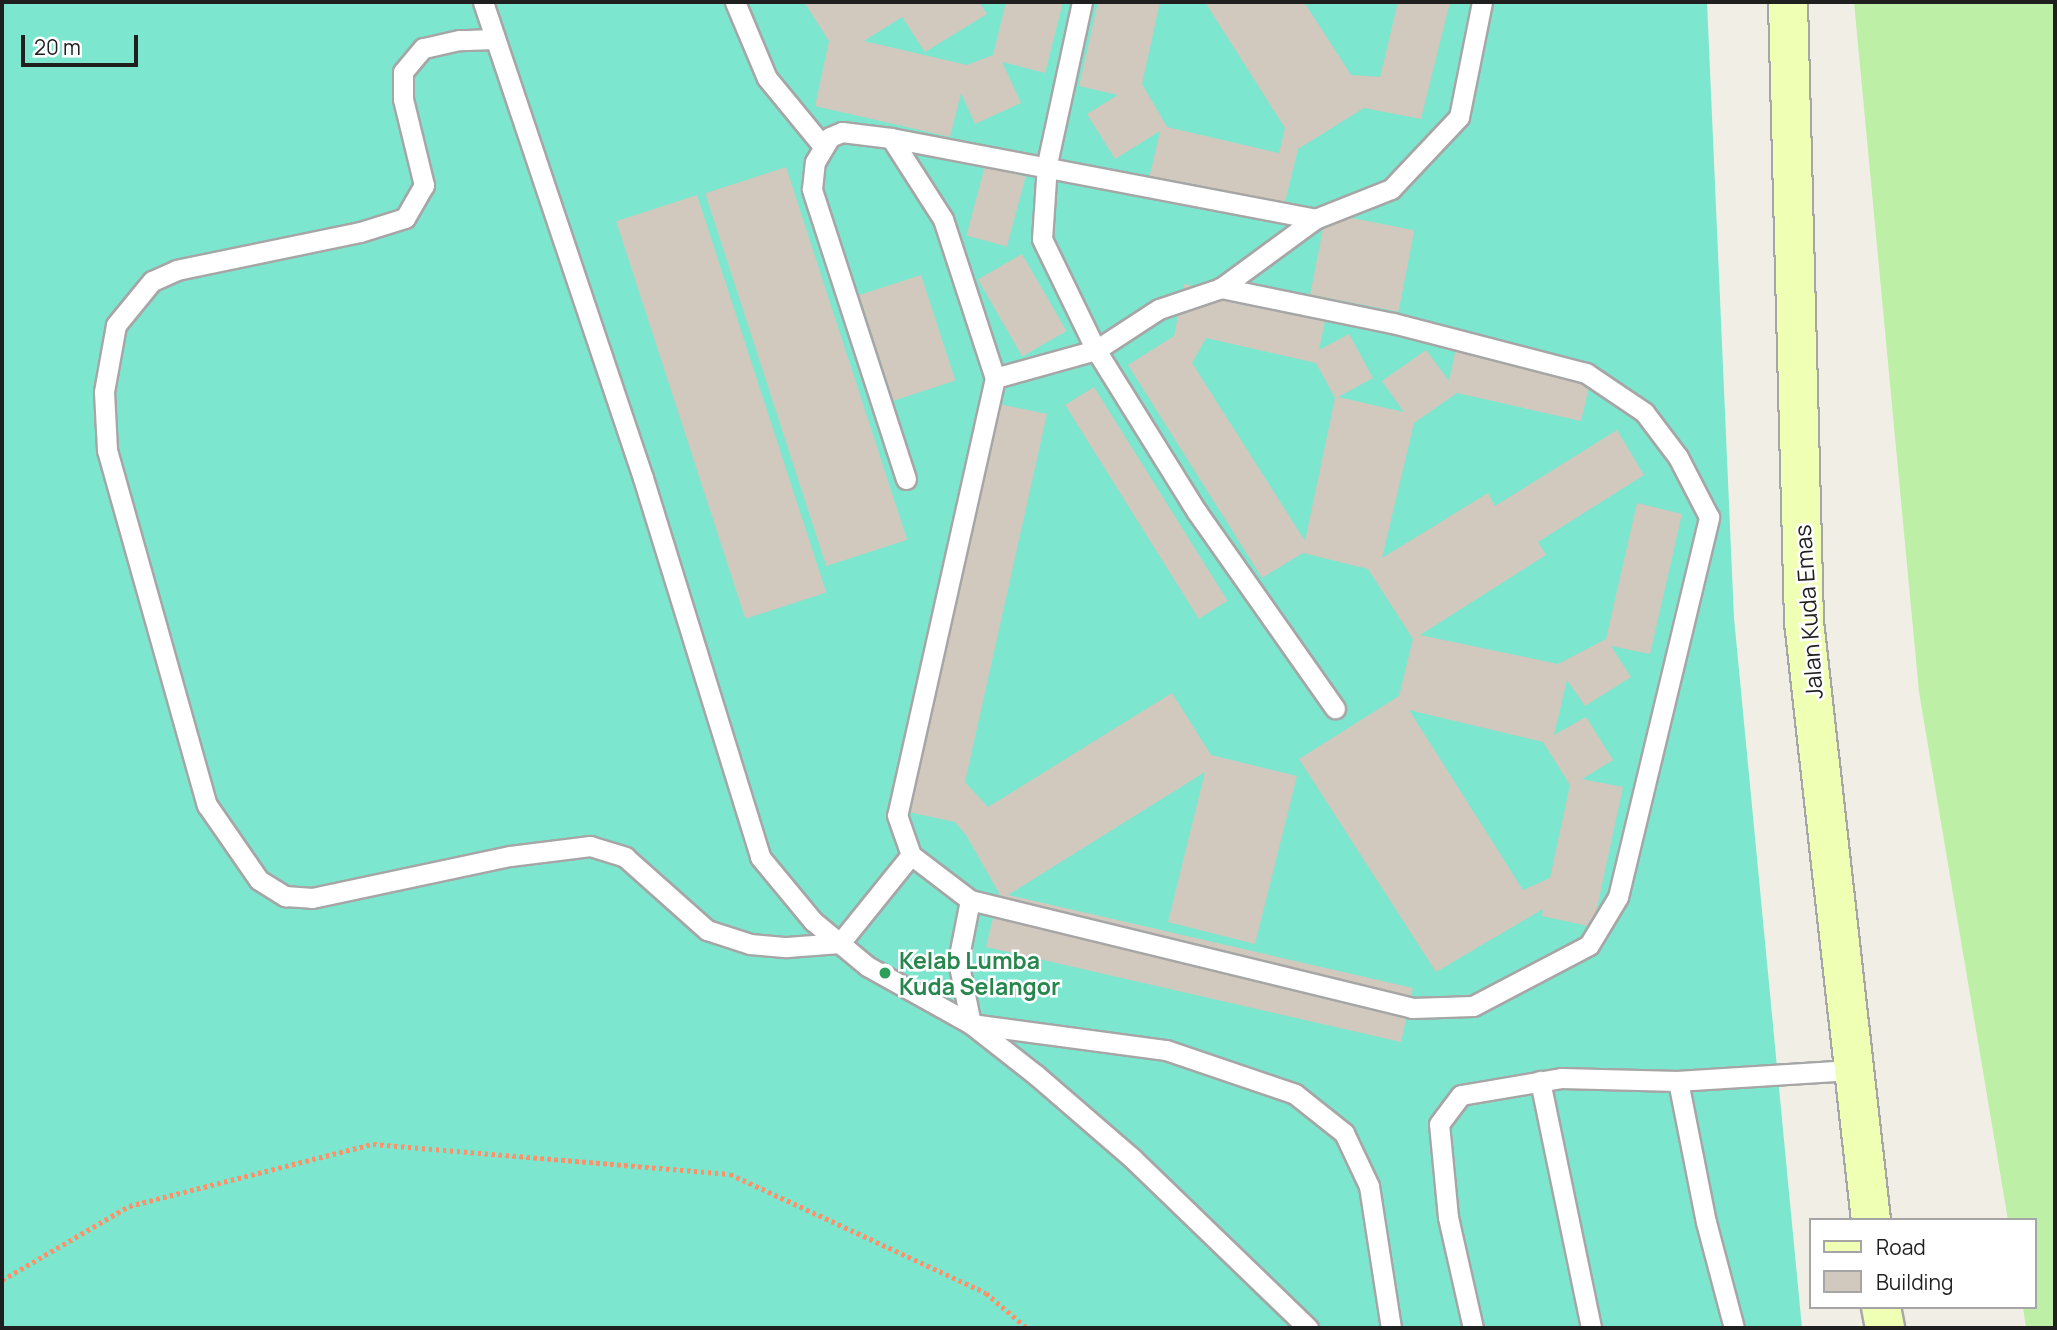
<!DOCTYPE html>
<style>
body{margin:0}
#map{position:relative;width:2057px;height:1330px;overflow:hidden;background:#f1efe5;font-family:Manrope,sans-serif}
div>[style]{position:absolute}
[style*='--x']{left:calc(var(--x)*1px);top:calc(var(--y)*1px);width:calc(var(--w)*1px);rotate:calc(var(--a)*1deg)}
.grass>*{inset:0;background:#beefa6}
.pitch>*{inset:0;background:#7ce6cf}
.building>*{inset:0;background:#d1c9bd;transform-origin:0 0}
.path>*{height:4.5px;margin-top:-2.25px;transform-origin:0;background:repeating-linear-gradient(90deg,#ff9067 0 3.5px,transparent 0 7px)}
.roads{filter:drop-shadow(2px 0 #a6a6a6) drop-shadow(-2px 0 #a6a6a6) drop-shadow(0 2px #a6a6a6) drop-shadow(0 -2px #a6a6a6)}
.lane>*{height:19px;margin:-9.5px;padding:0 9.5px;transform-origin:9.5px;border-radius:9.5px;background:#fff}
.secondary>*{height:38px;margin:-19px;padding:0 19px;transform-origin:19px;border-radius:19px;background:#efffb4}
.dots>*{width:19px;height:19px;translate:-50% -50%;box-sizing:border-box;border:4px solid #fff;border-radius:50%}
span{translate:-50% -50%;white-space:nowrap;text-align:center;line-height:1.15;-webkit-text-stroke:5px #fff;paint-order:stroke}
.street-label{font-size:23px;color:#1f1f1f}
.leisure-label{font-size:23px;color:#27864d;font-weight:700}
.left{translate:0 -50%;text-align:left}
.frame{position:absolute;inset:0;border:4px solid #1f1f1f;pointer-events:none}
.legend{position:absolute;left:1809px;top:1218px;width:228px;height:91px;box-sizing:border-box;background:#fff;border:2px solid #a5a5a5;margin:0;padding:9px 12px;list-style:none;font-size:21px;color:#1f1f1f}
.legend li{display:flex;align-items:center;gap:14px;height:35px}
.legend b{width:35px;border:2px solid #a5a5a5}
.scale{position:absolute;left:21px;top:35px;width:117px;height:32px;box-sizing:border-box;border:4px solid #1f1f1f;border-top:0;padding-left:9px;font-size:21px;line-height:24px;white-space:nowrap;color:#1f1f1f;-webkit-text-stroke:5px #fff;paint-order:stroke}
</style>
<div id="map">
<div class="grass">
<div style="clip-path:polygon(1854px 2px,2055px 2px,2055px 1328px,2026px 1328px,2023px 1307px,2034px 1307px,2034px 1220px,2008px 1220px,1919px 692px)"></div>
</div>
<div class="pitch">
<div style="clip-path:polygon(2px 2px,1707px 2px,1734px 618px,1802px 1328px,2px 1328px)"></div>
</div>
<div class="building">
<div style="clip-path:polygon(804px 2px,979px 2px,987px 14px,925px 52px,902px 17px,864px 41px,967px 65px,993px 55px,1006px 2px,1063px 2px,1045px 73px,1002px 62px,1021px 103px,975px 124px,961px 93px,950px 137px,815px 106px,829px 41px)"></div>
<div style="clip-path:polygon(1098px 2px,1160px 2px,1142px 84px,1167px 127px,1279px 153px,1285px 128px,1205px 2px,1304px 2px,1351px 75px,1380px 77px,1398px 2px,1450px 2px,1421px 119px,1364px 108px,1298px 149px,1282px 214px,1148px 183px,1160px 131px,1115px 159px,1087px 114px,1118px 95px,1079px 86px)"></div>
<div style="left:985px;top:166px;width:42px;height:72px;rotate:15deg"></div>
<div style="left:786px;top:167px;width:392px;height:85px;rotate:72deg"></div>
<div style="left:697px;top:195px;width:418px;height:85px;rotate:72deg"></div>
<div style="left:1326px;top:213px;width:90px;height:83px;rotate:11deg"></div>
<div style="left:1022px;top:254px;width:89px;height:51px;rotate:60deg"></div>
<div style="left:921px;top:275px;width:111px;height:65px;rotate:72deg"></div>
<div style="clip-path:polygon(evenodd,1184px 284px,1326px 316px,1319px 350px,1349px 334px,1373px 378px,1338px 397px,1404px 412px,1382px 381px,1426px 350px,1449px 381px,1457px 343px,1592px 375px,1581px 421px,1457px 393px,1414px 423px,1382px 558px,1488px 493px,1495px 506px,1617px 430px,1644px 475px,1538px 542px,1546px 555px,1420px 635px,1558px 664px,1606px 639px,1637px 503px,1682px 514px,1650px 654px,1611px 646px,1631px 677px,1585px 706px,1567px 680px,1554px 735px,1586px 717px,1613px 760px,1582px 779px,1623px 787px,1593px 927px,1542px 916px,1543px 909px,1436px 972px,1299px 759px,1399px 696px,1413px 639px,1368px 569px,1303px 553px,1262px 578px,1128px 365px,1174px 336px,1184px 284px,1206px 338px,1316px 363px,1335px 398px,1305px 541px,1192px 363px,1206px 338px,1184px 284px,1409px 710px,1543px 742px,1570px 785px,1550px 878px,1523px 890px,1409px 710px)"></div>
<div style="left:1094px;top:387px;width:252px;height:34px;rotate:58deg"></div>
<div style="clip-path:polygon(990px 402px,1047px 414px,965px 782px,988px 807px,1172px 693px,1211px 755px,1297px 776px,1255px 944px,1168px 922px,1205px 772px,1008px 895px,1413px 988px,1401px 1042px,986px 947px,999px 893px,966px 835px,955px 822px,899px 810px)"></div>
</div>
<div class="path">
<div style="--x:2;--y:1280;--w:147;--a:-30.2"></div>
<div style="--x:129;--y:1206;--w:252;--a:-14.3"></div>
<div style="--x:373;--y:1144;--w:358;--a:4.8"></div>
<div style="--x:730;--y:1174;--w:282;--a:24.9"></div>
<div style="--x:986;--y:1293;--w:54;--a:40.5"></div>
</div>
<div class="roads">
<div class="lane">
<div style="--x:483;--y:2;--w:502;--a:71.42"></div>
<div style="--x:643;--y:478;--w:397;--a:72.8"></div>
<div style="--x:760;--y:857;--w:83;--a:50.4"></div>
<div style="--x:813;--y:921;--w:70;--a:39.8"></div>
<div style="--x:867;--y:966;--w:119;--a:29.1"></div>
<div style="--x:971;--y:1024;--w:83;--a:38.1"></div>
<div style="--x:1036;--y:1075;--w:127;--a:40.8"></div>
<div style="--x:1132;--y:1158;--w:245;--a:44"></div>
<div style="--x:735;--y:2;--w:82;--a:67.2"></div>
<div style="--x:767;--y:78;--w:87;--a:50.6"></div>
<div style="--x:1082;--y:2;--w:166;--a:102.2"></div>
<div style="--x:1047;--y:164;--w:75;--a:93.8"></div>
<div style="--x:1042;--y:239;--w:123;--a:64.1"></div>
<div style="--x:1096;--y:350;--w:191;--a:58.1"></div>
<div style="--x:1197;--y:512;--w:240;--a:54.9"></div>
<div style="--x:494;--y:39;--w:35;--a:178"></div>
<div style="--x:459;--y:40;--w:37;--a:167"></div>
<div style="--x:423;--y:48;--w:31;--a:130"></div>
<div style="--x:403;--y:72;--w:27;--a:90"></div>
<div style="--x:403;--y:99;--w:89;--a:76.3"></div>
<div style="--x:424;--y:185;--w:38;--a:120"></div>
<div style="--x:405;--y:218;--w:47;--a:162.7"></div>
<div style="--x:360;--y:232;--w:187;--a:168.3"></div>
<div style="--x:177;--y:270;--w:27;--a:156"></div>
<div style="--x:152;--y:281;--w:57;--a:129.3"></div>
<div style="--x:116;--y:325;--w:68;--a:100.2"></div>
<div style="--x:104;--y:392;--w:58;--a:87"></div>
<div style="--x:107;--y:450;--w:369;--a:74.3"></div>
<div style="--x:207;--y:805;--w:91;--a:55.3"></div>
<div style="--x:259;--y:880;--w:31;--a:32"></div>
<div style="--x:285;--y:896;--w:27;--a:4"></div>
<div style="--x:312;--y:898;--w:202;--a:-12"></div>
<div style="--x:510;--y:856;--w:81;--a:-7.1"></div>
<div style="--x:590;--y:846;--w:37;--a:17"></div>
<div style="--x:625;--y:857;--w:110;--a:41.7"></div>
<div style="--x:707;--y:930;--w:45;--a:18"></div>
<div style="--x:750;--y:944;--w:37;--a:5"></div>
<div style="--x:787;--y:947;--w:53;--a:-4.3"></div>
<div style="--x:840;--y:943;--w:113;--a:-51.1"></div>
<div style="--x:891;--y:138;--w:96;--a:57.3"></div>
<div style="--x:943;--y:219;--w:167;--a:71.9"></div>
<div style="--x:995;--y:378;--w:448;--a:102.6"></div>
<div style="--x:897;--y:815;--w:42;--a:70.7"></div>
<div style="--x:911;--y:855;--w:74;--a:37.3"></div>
<div style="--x:970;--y:900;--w:455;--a:13.7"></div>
<div style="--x:1412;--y:1008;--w:61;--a:-1.9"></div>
<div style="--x:1473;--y:1006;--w:131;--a:-27.7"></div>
<div style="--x:1589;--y:945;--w:56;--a:-58.9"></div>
<div style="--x:1618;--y:897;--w:391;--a:-76.5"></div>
<div style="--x:1709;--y:517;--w:68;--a:-117.3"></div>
<div style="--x:1678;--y:457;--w:56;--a:-127.1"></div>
<div style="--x:1644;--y:412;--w:70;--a:-146.1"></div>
<div style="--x:1586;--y:373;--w:200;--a:-165.5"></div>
<div style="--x:1392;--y:323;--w:175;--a:-168.4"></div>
<div style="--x:995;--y:378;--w:105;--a:-15.5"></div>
<div style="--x:1096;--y:350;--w:75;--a:-33.1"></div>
<div style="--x:1159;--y:309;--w:65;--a:-18.7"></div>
<div style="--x:1221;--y:288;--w:117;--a:-36.3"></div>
<div style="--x:906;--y:479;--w:305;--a:-108"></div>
<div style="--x:812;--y:189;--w:27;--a:-84"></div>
<div style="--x:815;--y:162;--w:29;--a:-59"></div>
<div style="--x:830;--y:137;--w:13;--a:-23"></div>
<div style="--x:842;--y:132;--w:49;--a:7"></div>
<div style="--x:891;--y:138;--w:432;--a:10.8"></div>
<div style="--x:1315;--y:219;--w:82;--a:-21.5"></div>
<div style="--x:1391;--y:189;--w:99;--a:-46.6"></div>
<div style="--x:1459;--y:117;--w:117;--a:-78.7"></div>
<div style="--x:970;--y:900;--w:62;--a:101.1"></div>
<div style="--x:958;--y:961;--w:64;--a:78.3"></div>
<div style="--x:971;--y:1024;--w:197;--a:7.6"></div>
<div style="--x:1166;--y:1050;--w:136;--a:18.8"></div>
<div style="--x:1295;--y:1094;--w:63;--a:38.5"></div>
<div style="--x:1344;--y:1133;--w:59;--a:64.7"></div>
<div style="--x:1369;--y:1186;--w:144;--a:81.2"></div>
<div style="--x:1540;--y:1081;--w:252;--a:78.3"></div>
<div style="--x:1678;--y:1081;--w:176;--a:-3.6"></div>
<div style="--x:1473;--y:1328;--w:114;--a:-102.7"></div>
<div style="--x:1448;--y:1217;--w:93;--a:-95.5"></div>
<div style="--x:1439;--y:1124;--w:36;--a:-53"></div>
<div style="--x:1461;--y:1095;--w:101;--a:-9.6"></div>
<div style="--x:1561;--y:1078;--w:117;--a:1.5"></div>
<div style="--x:1678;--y:1081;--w:144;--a:78.8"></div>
<div style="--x:1706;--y:1222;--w:110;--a:75.2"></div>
</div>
<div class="secondary">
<div style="--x:1788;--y:2;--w:620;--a:88.52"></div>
<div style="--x:1804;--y:622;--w:602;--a:83.61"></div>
<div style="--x:1881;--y:1307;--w:21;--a:79"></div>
</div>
</div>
<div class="dots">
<div style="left:885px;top:973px;background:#2e9e5b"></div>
</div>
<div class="street-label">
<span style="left:1808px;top:612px;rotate:-94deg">Jalan Kuda Emas</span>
</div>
<div class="leisure-label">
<span class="left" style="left:899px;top:973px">Kelab Lumba<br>Kuda Selangor</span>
</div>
<div class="frame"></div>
<ul class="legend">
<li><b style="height:9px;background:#efffb4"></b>Road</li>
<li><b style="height:19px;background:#d1c9bd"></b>Building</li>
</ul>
<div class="scale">20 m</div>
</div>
